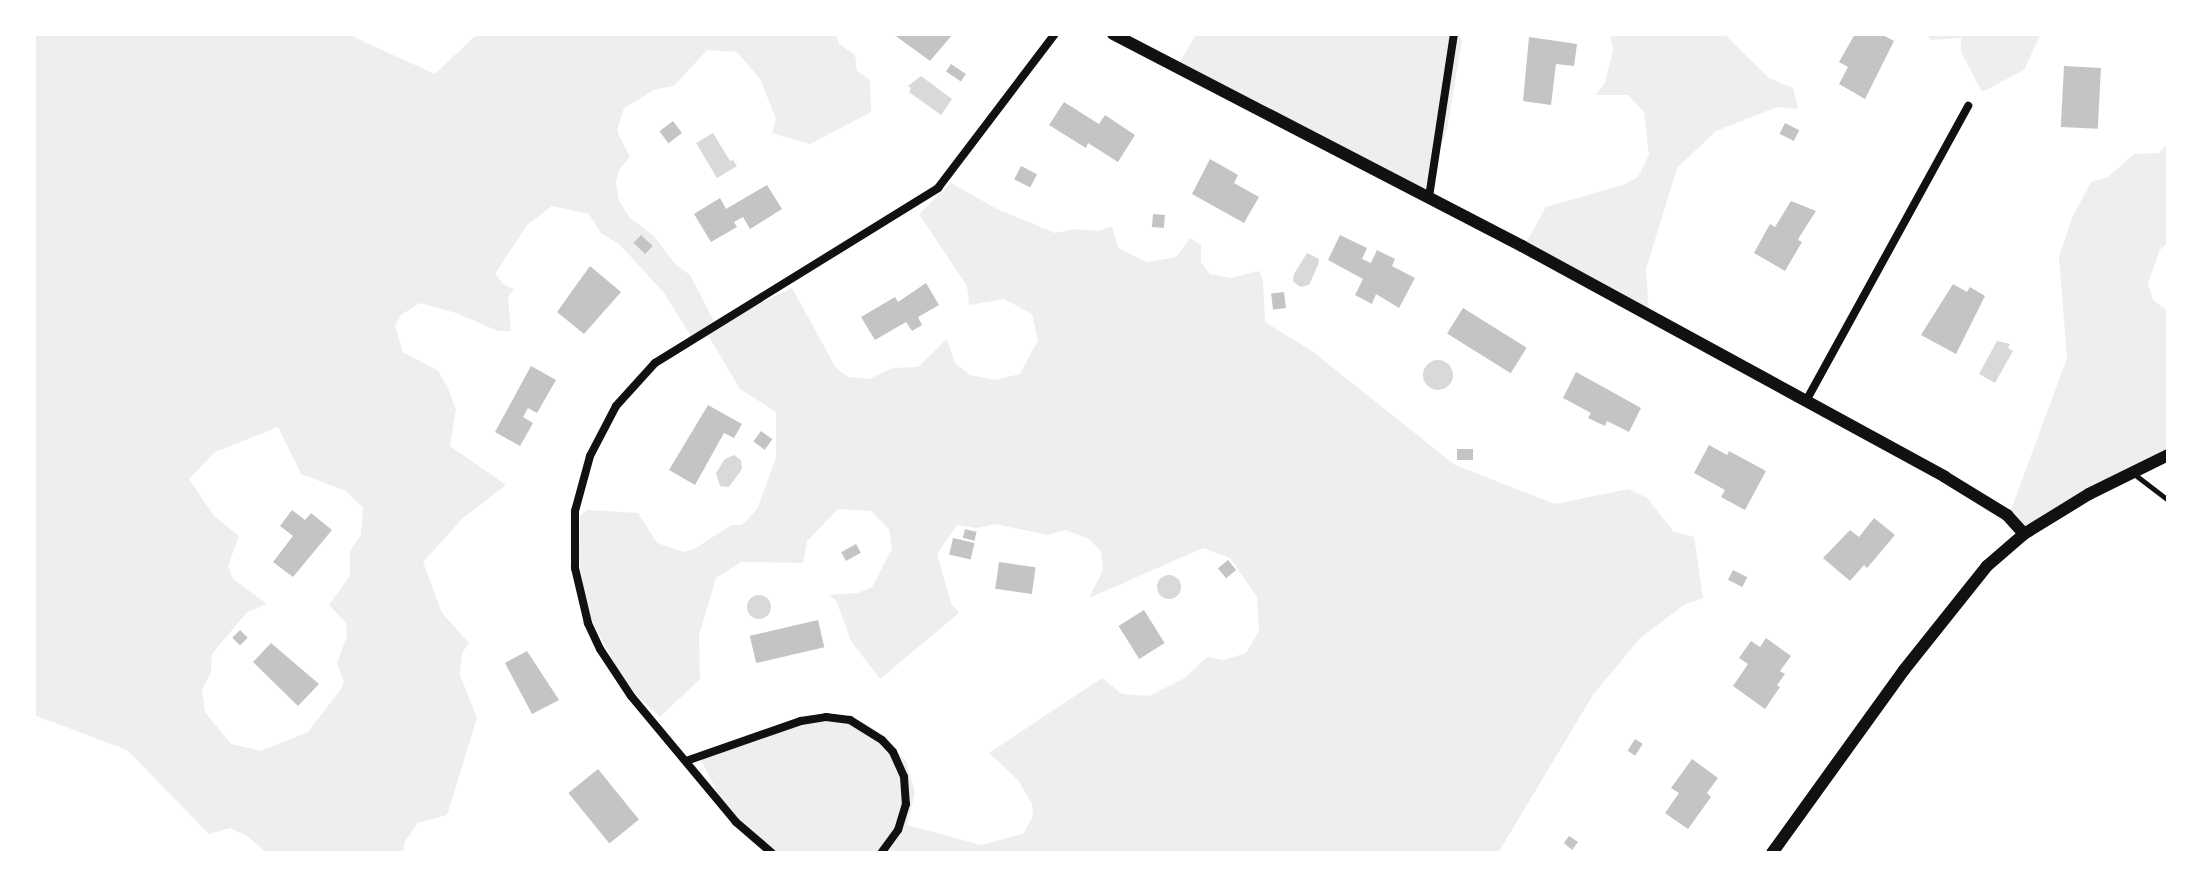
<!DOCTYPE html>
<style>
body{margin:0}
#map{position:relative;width:2202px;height:887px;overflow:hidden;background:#fff;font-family:Commissioner,sans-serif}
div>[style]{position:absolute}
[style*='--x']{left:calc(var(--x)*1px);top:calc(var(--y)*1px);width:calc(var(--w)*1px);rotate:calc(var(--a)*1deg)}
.green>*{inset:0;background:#eee}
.water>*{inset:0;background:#d9d9d9}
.round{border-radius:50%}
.building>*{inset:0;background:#c4c4c4;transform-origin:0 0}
.service>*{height:5px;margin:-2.5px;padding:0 2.5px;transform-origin:2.5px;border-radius:2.5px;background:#111}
.minor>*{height:8px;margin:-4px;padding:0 4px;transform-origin:4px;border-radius:4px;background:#111}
.tertiary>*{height:12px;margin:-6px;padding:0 6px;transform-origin:6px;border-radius:6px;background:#111}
span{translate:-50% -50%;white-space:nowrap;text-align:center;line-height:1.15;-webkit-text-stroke:6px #fff;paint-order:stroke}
.frame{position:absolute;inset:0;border:36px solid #fff;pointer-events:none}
</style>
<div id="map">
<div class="green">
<div style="clip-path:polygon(evenodd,34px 34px,347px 34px,435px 74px,477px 34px,836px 34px,839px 44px,855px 55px,857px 71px,870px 80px,871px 112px,810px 144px,772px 133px,776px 119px,760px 79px,737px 52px,707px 50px,674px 86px,656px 89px,624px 108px,617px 131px,630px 157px,619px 170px,616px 182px,619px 201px,630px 218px,654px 236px,676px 265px,690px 275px,716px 325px,792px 288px,836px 368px,848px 377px,869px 379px,893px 368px,918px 367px,947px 339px,955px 363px,970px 375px,995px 380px,1020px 374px,1038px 340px,1032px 314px,1004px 299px,969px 305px,967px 286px,919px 214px,951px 183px,997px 209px,1055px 233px,1076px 229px,1099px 231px,1112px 226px,1118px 248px,1147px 262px,1176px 257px,1190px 238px,1201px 245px,1201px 262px,1210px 274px,1231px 278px,1259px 271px,1263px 280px,1265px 322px,1312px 351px,1455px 465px,1555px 504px,1629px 489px,1647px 498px,1674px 532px,1694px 537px,1703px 598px,1684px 605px,1640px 638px,1593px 695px,1498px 853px,896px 853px,893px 850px,888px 853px,769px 853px,723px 803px,700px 758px,797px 724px,855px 719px,879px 732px,906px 761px,915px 792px,907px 825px,981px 845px,1023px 834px,1033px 816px,1032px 804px,1018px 780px,989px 753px,1102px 678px,1122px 694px,1149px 696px,1185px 678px,1207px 657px,1224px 660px,1246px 653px,1259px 631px,1257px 597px,1230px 558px,1203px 548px,1089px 598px,1103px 570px,1101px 551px,1089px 539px,1066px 530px,1047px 535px,996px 524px,977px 528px,957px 525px,937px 554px,951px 603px,959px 613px,880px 679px,851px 641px,836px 600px,828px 595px,858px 593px,872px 587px,892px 549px,889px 529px,871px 511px,838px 509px,807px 541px,803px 563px,741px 562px,716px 578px,699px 635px,700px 679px,660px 717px,625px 684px,586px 609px,579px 556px,580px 516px,587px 510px,638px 513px,657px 543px,684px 552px,696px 548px,731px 525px,742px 525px,757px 509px,776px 458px,776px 412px,740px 389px,709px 337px,694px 341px,664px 293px,620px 245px,601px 233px,589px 214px,552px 206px,527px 225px,495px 274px,503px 284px,514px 289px,508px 297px,511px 331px,498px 331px,456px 313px,420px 303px,401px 315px,395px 326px,403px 352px,438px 371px,447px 386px,456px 409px,450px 446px,506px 485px,463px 518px,423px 562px,442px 613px,469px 643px,462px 653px,460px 675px,477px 718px,447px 815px,418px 823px,405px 841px,403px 853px,267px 853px,246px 835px,230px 828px,209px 834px,127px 750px,34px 715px,34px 34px,278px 427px,301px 474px,346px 491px,363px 508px,361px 535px,350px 551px,350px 576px,329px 605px,346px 623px,347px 636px,337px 663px,344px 681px,341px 689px,308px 732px,261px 751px,231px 744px,205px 712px,202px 690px,211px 672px,212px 654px,247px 612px,267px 604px,233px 579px,228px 566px,239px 536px,214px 516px,189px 479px,215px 452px,278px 427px)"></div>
<div style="clip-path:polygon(1196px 34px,1459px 35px,1462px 41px,1447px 129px,1425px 188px,1418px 192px,1177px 67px)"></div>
<div style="clip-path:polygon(1610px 34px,1724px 34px,1769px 78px,1793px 88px,1798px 109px,1777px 107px,1716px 131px,1677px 168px,1646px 269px,1649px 313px,1524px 246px,1546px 207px,1623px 185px,1638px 177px,1649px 155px,1644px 112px,1628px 95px,1595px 95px,1605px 83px,1613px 50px)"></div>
<div style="clip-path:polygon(1927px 34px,2041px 34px,2024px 70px,1982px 92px,1961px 52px,1961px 38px,1930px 40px)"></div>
<div style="clip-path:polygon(2168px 143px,2168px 242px,2160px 250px,2148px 283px,2153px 300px,2168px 311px,2168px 454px,2030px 531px,2008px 518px,2067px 358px,2059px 257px,2072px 218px,2091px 182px,2108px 177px,2134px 154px,2159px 153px)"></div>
</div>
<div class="water">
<div style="clip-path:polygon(921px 76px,952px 99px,941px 115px,909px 92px,911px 88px,908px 86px)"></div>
<div style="clip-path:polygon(713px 133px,730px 161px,733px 160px,737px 166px,717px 178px,696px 143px)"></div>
<div style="clip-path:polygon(1307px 253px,1319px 259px,1318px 265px,1309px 285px,1300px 287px,1293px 281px,1294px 274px)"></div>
<div style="clip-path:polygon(1997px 341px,2010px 344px,2008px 348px,2013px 351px,1995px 383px,1979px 374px)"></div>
<div class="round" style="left:1423px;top:360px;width:30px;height:30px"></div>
<div style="clip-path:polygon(734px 455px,741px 460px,742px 469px,729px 487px,720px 486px,716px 473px,725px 459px)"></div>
<div class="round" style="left:1157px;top:575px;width:24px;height:24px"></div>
<div class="round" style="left:747px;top:595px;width:24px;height:24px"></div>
</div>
<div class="building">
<div style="clip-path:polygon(893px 34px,953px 34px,930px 61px)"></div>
<div style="clip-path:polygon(1855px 34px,1881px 34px,1894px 41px,1865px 99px,1839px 84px,1848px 67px,1839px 62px)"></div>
<div style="clip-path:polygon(1529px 37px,1577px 44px,1574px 66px,1556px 64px,1551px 105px,1523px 101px)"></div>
<div style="left:951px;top:64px;width:18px;height:9px;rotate:34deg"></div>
<div style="left:2064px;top:66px;width:37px;height:61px;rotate:3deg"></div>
<div style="clip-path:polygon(1064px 102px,1099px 124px,1105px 115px,1135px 135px,1118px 162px,1088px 143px,1086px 148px,1049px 125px)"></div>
<div style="left:673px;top:121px;width:15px;height:17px;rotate:53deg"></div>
<div style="left:1785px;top:123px;width:16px;height:12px;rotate:27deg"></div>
<div style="clip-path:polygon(1210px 159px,1238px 175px,1234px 183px,1259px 197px,1244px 223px,1192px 194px)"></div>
<div style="left:1021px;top:166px;width:18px;height:15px;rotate:27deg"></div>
<div style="clip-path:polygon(767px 185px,782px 209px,750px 229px,743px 217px,734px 222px,737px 227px,711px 242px,694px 214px,720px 198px,726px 209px)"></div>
<div style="clip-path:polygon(1791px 201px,1816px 211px,1800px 236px,1798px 240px,1802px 242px,1785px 271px,1754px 253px,1770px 224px,1775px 227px)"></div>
<div style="left:1153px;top:214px;width:12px;height:13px;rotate:5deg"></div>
<div style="left:641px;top:235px;width:16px;height:11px;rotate:43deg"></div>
<div style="clip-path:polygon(1340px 235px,1367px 248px,1362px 259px,1371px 263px,1377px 250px,1395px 259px,1392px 266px,1415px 278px,1399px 308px,1376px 294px,1372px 304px,1355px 295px,1363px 279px,1328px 260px)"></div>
<div style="clip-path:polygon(590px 266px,621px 292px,584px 334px,557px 312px)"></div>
<div style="clip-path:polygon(926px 283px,939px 305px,918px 317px,922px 325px,912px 331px,906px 322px,875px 340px,861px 317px,895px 297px,898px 302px)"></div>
<div style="clip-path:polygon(1953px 284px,1967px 292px,1970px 287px,1985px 296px,1956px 354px,1921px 335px)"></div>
<div style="left:1284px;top:292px;width:16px;height:13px;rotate:83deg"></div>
<div style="left:1463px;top:308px;width:75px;height:30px;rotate:32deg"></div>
<div style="clip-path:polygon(531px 366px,556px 380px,537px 413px,528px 408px,523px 417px,533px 423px,520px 446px,495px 432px)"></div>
<div style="clip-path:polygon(1576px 372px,1641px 408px,1629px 432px,1607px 421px,1605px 426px,1588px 418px,1591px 413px,1563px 398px)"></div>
<div style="clip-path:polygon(708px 405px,742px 424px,734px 438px,724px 433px,695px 485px,669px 470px)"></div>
<div style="left:761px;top:431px;width:14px;height:13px;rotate:36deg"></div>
<div style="clip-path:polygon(1709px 445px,1727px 455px,1729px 451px,1766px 471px,1745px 510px,1721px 497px,1725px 490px,1694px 473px)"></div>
<div style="left:1457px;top:449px;width:16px;height:11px"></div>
<div style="clip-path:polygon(292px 510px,305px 520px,311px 513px,332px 530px,293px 577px,273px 562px,293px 536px,280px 526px)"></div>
<div style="clip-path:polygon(1874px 518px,1895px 535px,1867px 568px,1864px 565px,1850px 581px,1823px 558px,1850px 530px,1859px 537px)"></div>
<div style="left:965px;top:529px;width:12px;height:9px;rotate:14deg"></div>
<div style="left:953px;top:538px;width:22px;height:17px;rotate:13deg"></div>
<div style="left:856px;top:544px;width:10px;height:17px;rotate:61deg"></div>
<div style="left:1228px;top:560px;width:13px;height:13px;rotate:51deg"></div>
<div style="left:999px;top:562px;width:37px;height:27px;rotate:8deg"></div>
<div style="left:1733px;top:570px;width:16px;height:11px;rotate:27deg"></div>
<div style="left:1144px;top:610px;width:39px;height:30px;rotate:58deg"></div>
<div style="left:818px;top:620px;width:28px;height:70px;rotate:77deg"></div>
<div style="left:240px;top:630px;width:11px;height:11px;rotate:45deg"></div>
<div style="clip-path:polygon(1766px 638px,1791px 656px,1780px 671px,1785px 674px,1777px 685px,1780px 687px,1765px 709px,1733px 686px,1748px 664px,1739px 658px,1751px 641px,1760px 647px)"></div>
<div style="clip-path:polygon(271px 643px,319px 684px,298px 706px,253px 662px)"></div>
<div style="clip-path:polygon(527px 651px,559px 700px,532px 714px,505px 663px)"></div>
<div style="left:1635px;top:739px;width:9px;height:14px;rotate:32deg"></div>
<div style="clip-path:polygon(1692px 759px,1718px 778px,1707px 793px,1711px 797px,1688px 829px,1665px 813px,1679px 793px,1671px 788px)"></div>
<div style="left:598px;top:769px;width:65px;height:38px;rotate:51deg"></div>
<div style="clip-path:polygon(1569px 836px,1578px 842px,1572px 850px,1564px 843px)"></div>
</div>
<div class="service">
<div style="--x:2134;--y:474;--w:43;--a:37.4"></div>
</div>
<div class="minor">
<div style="--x:1429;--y:197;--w:165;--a:-81.3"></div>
<div style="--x:1806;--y:401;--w:337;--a:-61.2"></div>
<div style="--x:686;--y:761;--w:122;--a:-19.2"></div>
<div style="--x:801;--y:721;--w:25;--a:-9"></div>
<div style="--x:826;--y:717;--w:24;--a:7"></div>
<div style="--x:850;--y:720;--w:38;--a:32"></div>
<div style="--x:882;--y:740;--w:16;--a:47"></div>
<div style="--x:893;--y:752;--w:27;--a:66"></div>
<div style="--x:904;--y:777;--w:27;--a:86"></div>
<div style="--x:906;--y:804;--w:27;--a:107"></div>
<div style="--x:898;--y:830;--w:29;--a:126"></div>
<div style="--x:772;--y:853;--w:48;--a:-139.3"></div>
<div style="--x:736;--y:822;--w:164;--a:-129.8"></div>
<div style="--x:631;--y:696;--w:56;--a:-123.4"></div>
<div style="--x:600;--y:649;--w:29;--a:-115"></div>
<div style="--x:588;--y:623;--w:57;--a:-103.3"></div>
<div style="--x:575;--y:568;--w:57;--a:-90"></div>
<div style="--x:575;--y:511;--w:57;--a:-74.7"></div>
<div style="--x:590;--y:456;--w:56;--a:-62.5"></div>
<div style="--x:616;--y:406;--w:58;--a:-47.8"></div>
<div style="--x:655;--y:363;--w:333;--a:-31.7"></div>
<div style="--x:938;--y:188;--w:193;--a:-52.8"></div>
</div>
<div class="tertiary">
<div style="--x:1113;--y:34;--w:461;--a:27.4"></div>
<div style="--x:1522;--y:246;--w:482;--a:28.6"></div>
<div style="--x:1945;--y:477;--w:73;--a:31.5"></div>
<div style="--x:2007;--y:515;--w:25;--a:48"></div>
<div style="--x:1772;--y:853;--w:226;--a:-54.2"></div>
<div style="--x:1904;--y:670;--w:133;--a:-51.4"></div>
<div style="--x:1987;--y:566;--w:49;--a:-40.9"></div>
<div style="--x:2024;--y:534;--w:76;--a:-31.6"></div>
<div style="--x:2089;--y:494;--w:88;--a:-26.3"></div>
</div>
<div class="frame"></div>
</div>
